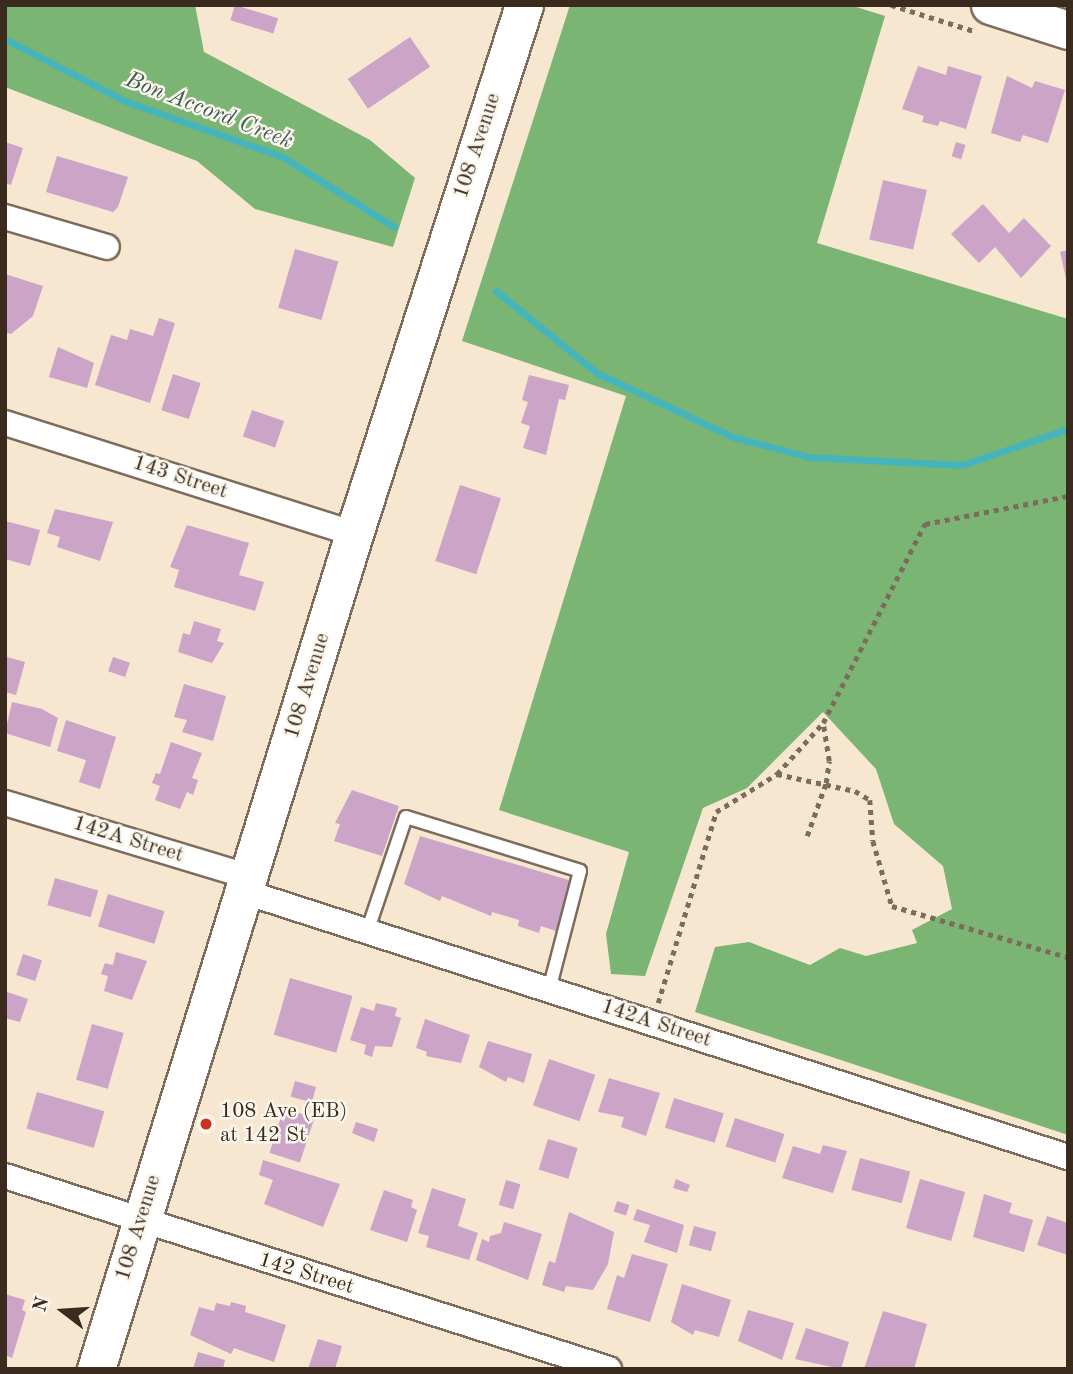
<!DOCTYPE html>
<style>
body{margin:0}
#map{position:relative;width:1073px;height:1374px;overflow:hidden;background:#f7e6d0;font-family:"Old Standard TT",serif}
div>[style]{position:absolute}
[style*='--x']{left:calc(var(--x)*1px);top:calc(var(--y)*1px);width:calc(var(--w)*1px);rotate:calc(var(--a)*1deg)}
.forest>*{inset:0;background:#7ab573}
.stream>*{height:7px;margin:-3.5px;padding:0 3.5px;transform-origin:3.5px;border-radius:3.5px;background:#46b5bb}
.building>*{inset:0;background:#cba4c8;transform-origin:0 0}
.path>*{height:4.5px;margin-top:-2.25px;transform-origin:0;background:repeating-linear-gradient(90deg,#7d6c5c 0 5px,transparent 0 10px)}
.roads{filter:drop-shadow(2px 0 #7d6c5c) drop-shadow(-2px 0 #7d6c5c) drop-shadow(0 2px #7d6c5c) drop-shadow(0 -2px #7d6c5c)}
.service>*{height:12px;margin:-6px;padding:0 6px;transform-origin:6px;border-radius:6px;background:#fff}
.minor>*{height:24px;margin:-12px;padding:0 12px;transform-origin:12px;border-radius:12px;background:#fff}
.secondary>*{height:37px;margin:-18.5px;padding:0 18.5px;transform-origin:18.5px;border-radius:18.5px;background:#fff}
.dots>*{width:19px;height:19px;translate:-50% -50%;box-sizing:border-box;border:4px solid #fbf7ec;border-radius:50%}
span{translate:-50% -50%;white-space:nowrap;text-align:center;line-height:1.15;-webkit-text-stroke:5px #fbf7ec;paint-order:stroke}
.street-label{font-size:21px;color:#3b2a1e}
.poi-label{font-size:21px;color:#3b2a1e}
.left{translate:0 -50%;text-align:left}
.water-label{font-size:23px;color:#3f5b55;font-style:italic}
.frame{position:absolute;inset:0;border:7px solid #3b2a1e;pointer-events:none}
.north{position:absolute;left:28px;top:1276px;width:70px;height:70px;-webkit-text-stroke:5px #fbf7ec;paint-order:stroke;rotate:287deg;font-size:19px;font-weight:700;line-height:28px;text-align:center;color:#3b2a1e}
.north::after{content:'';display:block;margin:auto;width:24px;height:32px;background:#3b2a1e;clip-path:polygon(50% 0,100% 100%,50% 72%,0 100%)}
</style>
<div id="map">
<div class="forest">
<div style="clip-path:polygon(5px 5px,195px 5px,204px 52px,370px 140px,415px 178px,393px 247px,255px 209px,197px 161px,5px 87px)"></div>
<div style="clip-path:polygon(570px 5px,850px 5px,885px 16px,817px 243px,1068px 319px,1068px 1135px,695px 1012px,715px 947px,749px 942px,810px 965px,840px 948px,866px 956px,917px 943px,912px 930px,952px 909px,943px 866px,894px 824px,876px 769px,823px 712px,747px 788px,703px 808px,645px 976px,611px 974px,606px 934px,629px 852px,499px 810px,626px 396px,462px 341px)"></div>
</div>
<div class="stream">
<div style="--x:5;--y:39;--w:135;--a:27.3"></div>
<div style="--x:125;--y:101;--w:168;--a:19.5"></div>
<div style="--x:283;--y:157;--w:131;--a:32.2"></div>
<div style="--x:496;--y:291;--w:130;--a:39.1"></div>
<div style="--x:597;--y:373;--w:150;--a:25.2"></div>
<div style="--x:733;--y:437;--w:79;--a:14.7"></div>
<div style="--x:809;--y:457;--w:153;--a:3"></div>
<div style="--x:962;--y:465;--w:112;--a:-18.8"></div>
</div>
<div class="building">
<div style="left:235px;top:5px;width:45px;height:16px;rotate:17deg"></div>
<div style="left:410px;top:37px;width:36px;height:75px;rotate:56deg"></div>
<div style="clip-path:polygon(918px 66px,946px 75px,948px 66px,982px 76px,966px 129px,940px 121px,938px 126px,922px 122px,924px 116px,902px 109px)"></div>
<div style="clip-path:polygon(1007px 76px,1032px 88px,1035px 81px,1065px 90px,1048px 143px,1023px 135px,1020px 142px,991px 133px)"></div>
<div style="clip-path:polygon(5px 142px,23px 148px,11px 185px,5px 183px)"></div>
<div style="left:956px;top:142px;width:10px;height:15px;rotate:17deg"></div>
<div style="clip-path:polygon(57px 156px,128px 177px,118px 207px,113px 212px,46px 192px)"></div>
<div style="left:883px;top:180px;width:45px;height:61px;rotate:13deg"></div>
<div style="clip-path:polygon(983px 204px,1009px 233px,1024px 218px,1051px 246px,1021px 278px,995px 247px,979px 263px,951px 234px)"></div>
<div style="left:295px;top:249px;width:45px;height:61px;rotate:16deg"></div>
<div style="clip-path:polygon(1068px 250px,1068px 283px,1067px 283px,1060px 252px)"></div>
<div style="clip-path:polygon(5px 274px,43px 286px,33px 316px,11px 334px,5px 332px)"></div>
<div style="clip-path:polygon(159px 318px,175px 323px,150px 403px,95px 385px,111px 335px,127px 340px,130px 329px,153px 336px)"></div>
<div style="clip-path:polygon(58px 347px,94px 363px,87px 388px,49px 377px)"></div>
<div style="left:173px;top:374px;width:29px;height:38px;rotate:18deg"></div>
<div style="clip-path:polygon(529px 375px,569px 385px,565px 400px,559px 399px,546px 455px,523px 448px,530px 426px,521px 423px,528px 402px,522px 400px)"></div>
<div style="left:252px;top:410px;width:34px;height:28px;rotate:19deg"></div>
<div style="left:460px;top:485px;width:43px;height:80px;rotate:18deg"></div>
<div style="clip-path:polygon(55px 509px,113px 522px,100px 561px,57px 547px,60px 537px,47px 533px)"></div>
<div style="clip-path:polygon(5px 521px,40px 530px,30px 566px,5px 559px)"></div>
<div style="clip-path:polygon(187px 525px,249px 543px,239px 575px,264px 582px,255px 611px,174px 587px,179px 570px,170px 567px)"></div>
<div style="clip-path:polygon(194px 621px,221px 629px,217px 641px,224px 643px,212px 663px,178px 652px,183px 633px,190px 635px)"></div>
<div style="clip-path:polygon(7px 657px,25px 662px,16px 695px,5px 692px)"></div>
<div style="left:113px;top:657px;width:18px;height:15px;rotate:19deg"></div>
<div style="clip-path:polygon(184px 684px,226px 696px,213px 741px,182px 732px,187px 720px,174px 717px)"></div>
<div style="clip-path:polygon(12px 702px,42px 709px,58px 718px,50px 747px,5px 733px)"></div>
<div style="clip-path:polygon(66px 720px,116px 737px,100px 789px,79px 782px,86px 760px,57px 751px)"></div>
<div style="clip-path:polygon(171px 742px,202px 753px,192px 778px,198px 780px,193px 795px,187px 792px,180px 809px,155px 800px,160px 786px,152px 783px,156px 773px,160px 774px)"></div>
<div style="clip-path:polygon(352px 790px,399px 806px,382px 856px,334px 841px,340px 824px,335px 823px)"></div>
<div style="clip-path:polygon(420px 836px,572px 881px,556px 931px,541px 926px,539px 933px,518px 926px,519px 920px,492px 912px,491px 916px,442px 896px,440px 901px,404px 884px)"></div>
<div style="left:55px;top:878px;width:45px;height:28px;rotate:16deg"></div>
<div style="left:108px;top:894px;width:59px;height:34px;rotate:17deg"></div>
<div style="clip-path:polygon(116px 952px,147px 961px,132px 1000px,104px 991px,108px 976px,101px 974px,105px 963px,113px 965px)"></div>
<div style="left:23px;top:954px;width:20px;height:22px;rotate:18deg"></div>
<div style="left:290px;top:978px;width:65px;height:59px;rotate:16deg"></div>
<div style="clip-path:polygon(7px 992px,28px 999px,20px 1022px,5px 1018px)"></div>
<div style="clip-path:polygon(376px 1003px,397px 1008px,395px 1016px,401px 1018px,392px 1047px,375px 1046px,372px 1057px,364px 1054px,366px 1045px,350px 1040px,361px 1007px,374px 1011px)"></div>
<div style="clip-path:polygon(425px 1019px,470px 1035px,461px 1063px,426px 1056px,427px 1052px,416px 1048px)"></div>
<div style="left:92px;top:1024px;width:33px;height:58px;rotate:16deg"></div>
<div style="clip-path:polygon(488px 1041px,532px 1054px,524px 1083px,508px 1077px,506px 1082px,479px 1067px)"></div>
<div style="left:549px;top:1059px;width:49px;height:49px;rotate:19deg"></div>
<div style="clip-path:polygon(609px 1078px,660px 1093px,646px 1136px,621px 1127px,624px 1117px,598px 1112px)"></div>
<div style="left:295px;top:1081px;width:22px;height:16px;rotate:16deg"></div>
<div style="left:37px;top:1092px;width:70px;height:38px;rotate:16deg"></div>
<div style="left:674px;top:1098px;width:52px;height:31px;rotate:17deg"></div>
<div style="left:284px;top:1108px;width:32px;height:47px;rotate:18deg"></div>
<div style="left:735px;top:1118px;width:52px;height:30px;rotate:18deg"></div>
<div style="clip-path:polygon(356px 1122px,378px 1129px,374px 1142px,352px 1133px)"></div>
<div style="left:548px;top:1139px;width:31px;height:32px;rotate:17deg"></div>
<div style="clip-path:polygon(823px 1145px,847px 1151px,833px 1193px,782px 1178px,793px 1146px,820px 1154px)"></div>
<div style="left:860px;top:1158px;width:52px;height:33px;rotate:15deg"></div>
<div style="clip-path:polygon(263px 1160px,340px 1184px,323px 1227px,264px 1204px,273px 1180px,259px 1175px)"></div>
<div style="clip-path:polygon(676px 1179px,690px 1185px,687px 1192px,673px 1188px)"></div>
<div style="left:920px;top:1179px;width:47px;height:51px;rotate:16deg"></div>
<div style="left:506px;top:1180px;width:15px;height:26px;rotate:16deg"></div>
<div style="clip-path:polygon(432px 1188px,466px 1199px,458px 1226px,478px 1233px,469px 1260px,426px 1247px,429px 1236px,418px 1233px)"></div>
<div style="clip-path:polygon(384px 1190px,413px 1200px,411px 1207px,417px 1210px,407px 1242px,370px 1230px)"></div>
<div style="clip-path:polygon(984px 1194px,1012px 1203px,1009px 1213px,1033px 1220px,1024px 1252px,973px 1237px)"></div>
<div style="left:617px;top:1201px;width:13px;height:11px;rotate:18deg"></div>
<div style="clip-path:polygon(637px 1209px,684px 1225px,677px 1253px,644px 1242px,650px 1225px,633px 1220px)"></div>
<div style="clip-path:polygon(569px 1212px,614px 1232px,608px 1264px,593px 1290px,566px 1286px,564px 1292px,542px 1285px,549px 1261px,555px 1263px)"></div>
<div style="clip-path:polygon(1047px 1216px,1068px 1223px,1068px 1255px,1037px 1245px)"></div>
<div style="clip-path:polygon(504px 1222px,542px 1234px,528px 1280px,476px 1260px,482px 1239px,489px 1242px,490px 1236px,501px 1233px)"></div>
<div style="left:694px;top:1226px;width:23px;height:20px;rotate:15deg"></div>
<div style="clip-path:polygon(632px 1254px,668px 1264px,650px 1322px,607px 1309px,617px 1275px,624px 1278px)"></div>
<div style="clip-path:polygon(682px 1284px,731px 1300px,719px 1337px,695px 1330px,693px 1335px,671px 1322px)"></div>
<div style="clip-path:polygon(5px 1294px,25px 1300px,22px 1310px,26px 1312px,12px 1358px,5px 1355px)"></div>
<div style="clip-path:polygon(231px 1302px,246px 1306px,245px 1312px,286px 1325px,274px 1362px,234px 1348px,231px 1354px,190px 1335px,199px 1307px,214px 1311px,216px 1303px,230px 1306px)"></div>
<div style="clip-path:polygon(748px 1310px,794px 1323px,782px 1360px,738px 1341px)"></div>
<div style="clip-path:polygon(883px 1311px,927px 1324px,914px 1369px,864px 1369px)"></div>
<div style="clip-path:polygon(806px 1328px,849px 1342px,841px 1369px,795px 1359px)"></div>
<div style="clip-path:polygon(318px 1339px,342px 1346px,335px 1369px,308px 1369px)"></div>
<div style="clip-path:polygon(198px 1352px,225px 1360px,223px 1369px,193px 1369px)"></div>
</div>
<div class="path">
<div style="--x:891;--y:5;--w:87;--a:17.4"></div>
<div style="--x:777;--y:774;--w:80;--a:12.3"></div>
<div style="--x:855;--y:791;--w:17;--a:31"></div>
<div style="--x:870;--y:800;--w:41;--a:85.8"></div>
<div style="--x:873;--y:841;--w:68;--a:73.7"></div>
<div style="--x:892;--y:906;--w:183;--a:16.2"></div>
<div style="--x:807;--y:836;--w:56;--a:-70.3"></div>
<div style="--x:826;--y:783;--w:22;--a:-82"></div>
<div style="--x:829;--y:761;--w:37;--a:-99"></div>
<div style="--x:658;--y:1003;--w:200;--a:-73.1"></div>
<div style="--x:716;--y:812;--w:72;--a:-31.9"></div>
<div style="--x:777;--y:774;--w:69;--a:-48"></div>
<div style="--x:823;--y:723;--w:224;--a:-62.9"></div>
<div style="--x:925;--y:524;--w:146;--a:-11.1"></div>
</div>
<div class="roads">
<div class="service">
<div style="--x:367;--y:932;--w:121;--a:-71.3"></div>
<div style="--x:406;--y:817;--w:182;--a:17.2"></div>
<div style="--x:580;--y:871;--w:123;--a:104.6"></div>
</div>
<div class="minor">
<div style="--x:5;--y:217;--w:106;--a:16.4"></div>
<div style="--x:5;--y:423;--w:366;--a:17.6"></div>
<div style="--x:5;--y:803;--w:256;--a:16.8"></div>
<div style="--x:245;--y:892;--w:865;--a:17.85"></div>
<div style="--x:5;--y:1176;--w:634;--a:17.72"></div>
</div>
<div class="secondary">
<div style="--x:990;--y:5;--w:82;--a:17.8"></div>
<div style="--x:96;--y:1369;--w:874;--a:-72.83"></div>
<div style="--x:354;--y:534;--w:556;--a:-72.18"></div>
</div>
</div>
<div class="dots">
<div style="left:206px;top:1124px;background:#c8321e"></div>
</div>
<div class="street-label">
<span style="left:478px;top:146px;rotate:-72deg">108 Avenue</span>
<span style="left:180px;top:478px;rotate:18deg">143 Street</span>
<span style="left:308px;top:686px;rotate:-73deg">108 Avenue</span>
<span style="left:128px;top:840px;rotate:17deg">142A Street</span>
<span style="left:656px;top:1024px;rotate:18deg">142A Street</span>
<span style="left:139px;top:1228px;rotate:-73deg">108 Avenue</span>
<span style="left:306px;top:1274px;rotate:17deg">142 Street</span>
</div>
<div class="poi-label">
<span class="left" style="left:220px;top:1124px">108 Ave (EB)<br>at 142 St</span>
</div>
<div class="water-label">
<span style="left:209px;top:111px;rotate:21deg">Bon Accord Creek</span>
</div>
<div class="frame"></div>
<div class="north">N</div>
</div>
